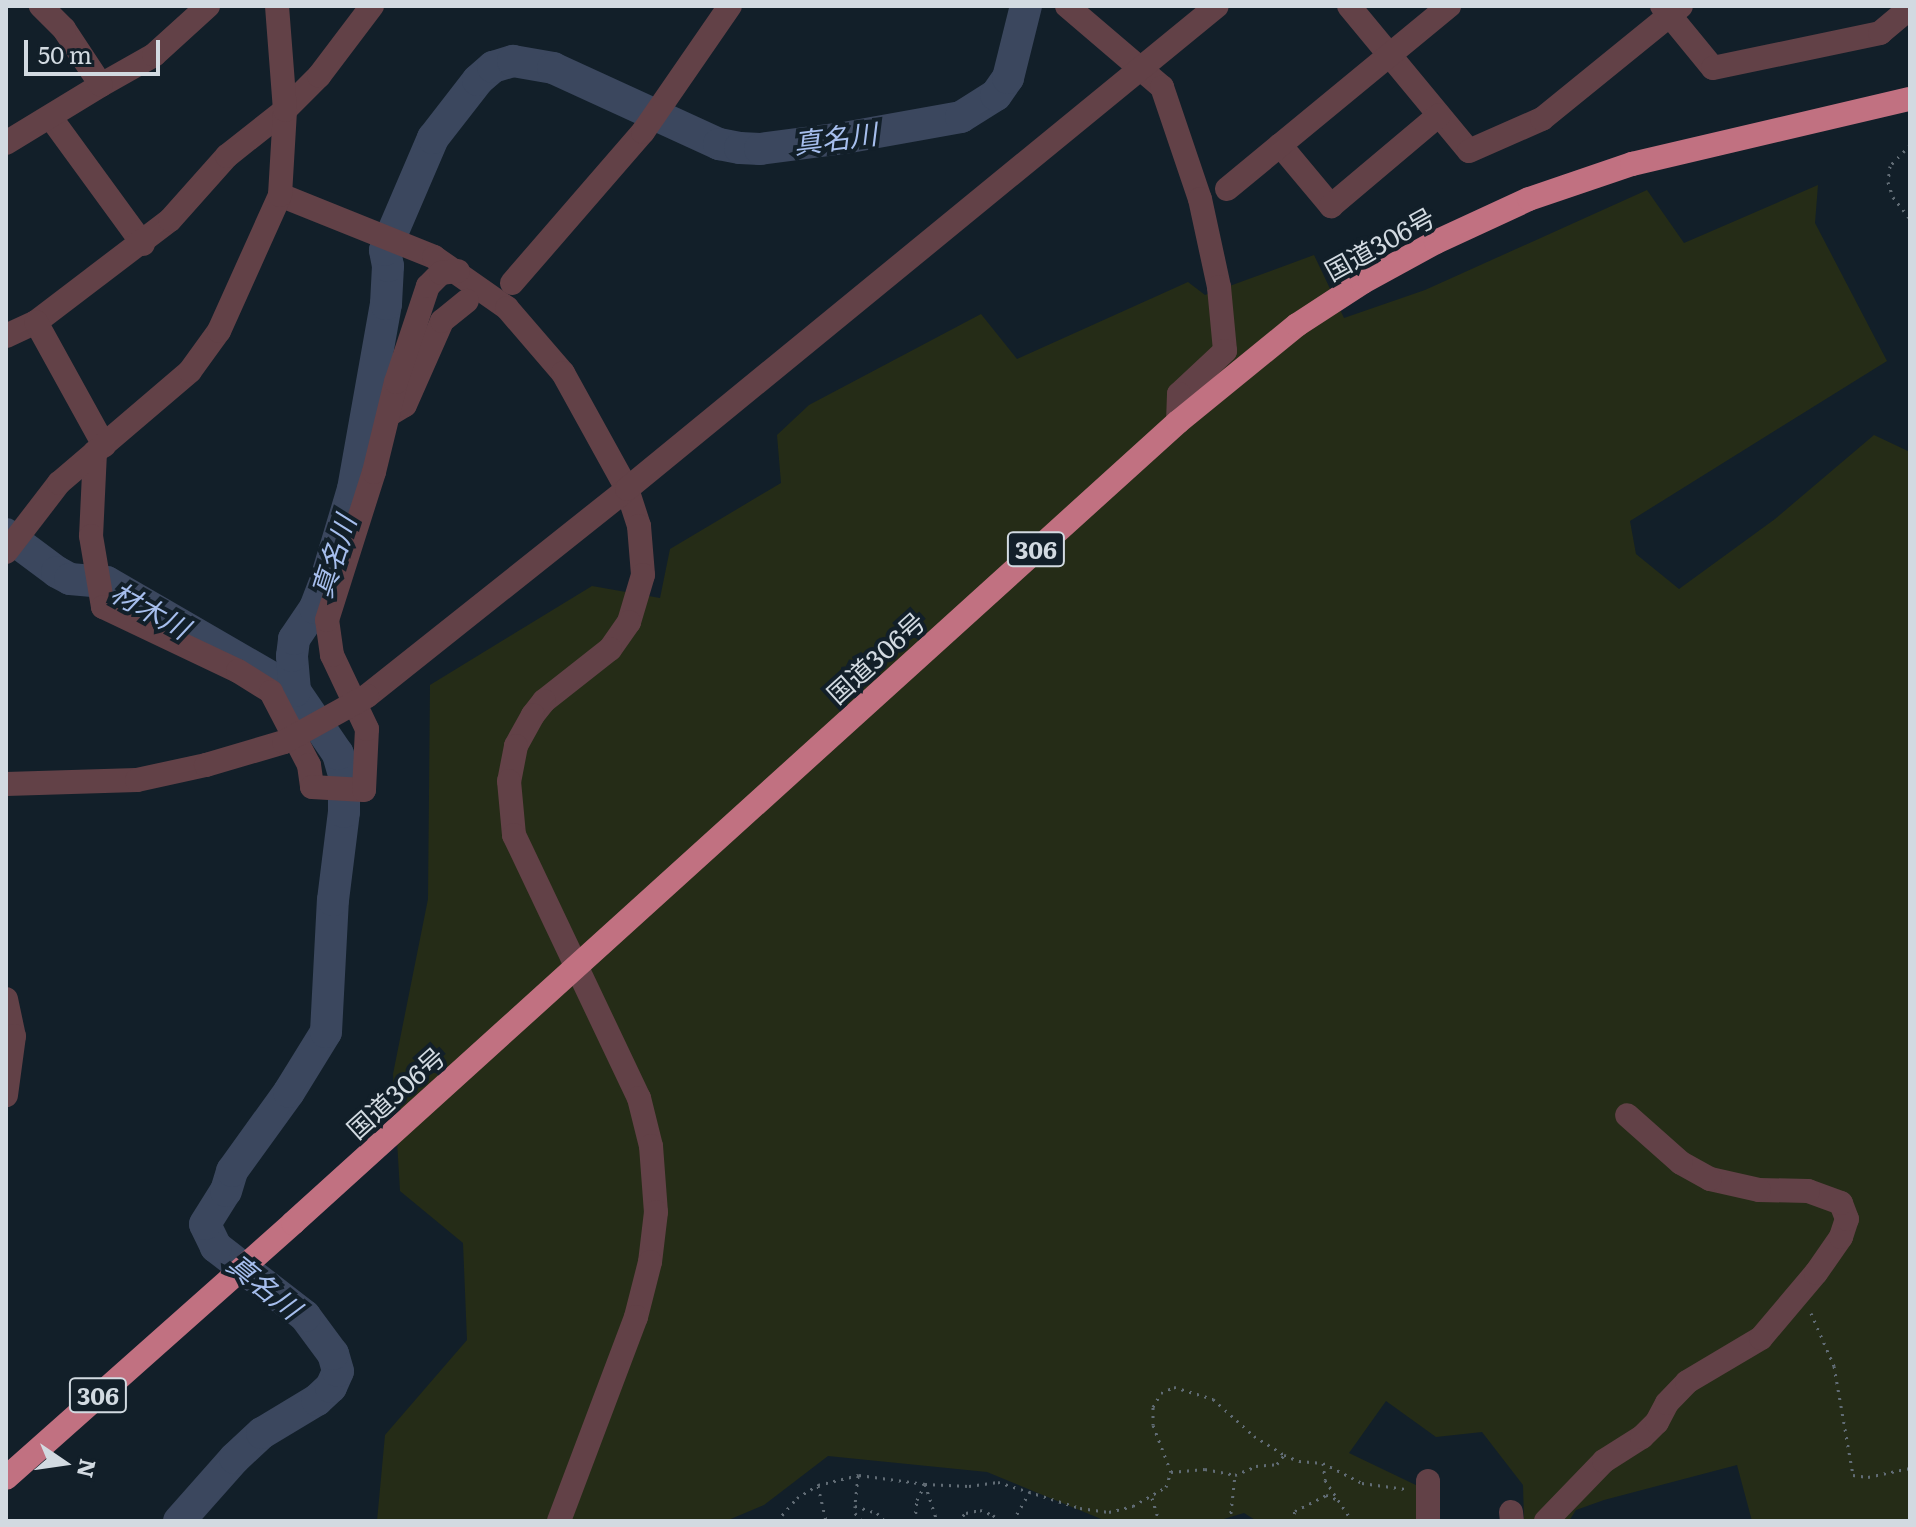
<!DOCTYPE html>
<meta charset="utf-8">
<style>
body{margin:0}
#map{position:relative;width:1916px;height:1527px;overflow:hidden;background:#121f29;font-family:Literata,"Noto Sans JP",serif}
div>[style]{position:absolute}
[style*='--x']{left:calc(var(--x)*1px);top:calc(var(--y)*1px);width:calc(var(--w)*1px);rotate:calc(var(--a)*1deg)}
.green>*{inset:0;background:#252c17}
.river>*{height:32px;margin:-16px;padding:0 16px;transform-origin:16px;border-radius:16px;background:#3b475e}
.path>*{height:3px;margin-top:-1.5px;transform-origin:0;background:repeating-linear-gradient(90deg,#616c75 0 2px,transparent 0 8px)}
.minor>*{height:24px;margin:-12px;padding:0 12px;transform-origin:12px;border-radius:12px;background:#624147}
.highway>*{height:24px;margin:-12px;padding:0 12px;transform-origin:12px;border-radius:12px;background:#c17181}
.minor-bridge>*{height:24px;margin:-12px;padding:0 12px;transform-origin:12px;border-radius:12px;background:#624147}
span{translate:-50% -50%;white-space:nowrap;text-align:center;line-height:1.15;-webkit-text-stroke:8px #121f29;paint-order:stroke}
.shield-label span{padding:2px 6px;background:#121f29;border:2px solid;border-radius:6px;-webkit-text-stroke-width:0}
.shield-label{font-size:24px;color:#d2dae1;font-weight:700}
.street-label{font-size:26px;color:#d2dae1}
.water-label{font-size:28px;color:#a6beed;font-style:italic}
.frame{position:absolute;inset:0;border:8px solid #d2dae1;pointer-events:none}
.north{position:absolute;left:24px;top:1423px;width:80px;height:80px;-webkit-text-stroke:6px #121f29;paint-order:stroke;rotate:103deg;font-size:22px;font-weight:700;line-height:32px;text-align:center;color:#d2dae1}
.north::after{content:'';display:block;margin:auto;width:28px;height:36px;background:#d2dae1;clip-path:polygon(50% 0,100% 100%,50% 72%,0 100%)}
.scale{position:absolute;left:24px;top:40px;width:136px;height:36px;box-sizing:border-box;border:4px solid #d2dae1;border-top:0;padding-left:10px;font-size:24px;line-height:28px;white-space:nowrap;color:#d2dae1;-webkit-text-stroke:6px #121f29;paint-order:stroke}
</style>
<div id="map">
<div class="green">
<div style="clip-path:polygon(1818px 185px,1815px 223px,1887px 361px,1630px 521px,1636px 554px,1679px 589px,1775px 519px,1874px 435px,1910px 452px,1910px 1521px,1752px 1521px,1737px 1465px,1604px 1500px,1576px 1510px,1569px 1521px,1524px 1521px,1523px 1485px,1482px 1432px,1436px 1437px,1386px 1401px,1349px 1453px,1422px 1488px,1420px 1521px,1257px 1521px,1244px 1513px,1217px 1521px,1106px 1521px,987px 1472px,828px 1456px,764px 1505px,726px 1521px,377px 1521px,385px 1435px,467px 1340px,463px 1243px,400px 1191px,393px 1074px,428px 899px,430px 685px,592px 586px,660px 598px,670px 549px,781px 483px,777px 435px,809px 405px,981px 314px,1017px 359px,1188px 282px,1205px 295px,1314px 255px,1344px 318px,1425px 290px,1647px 190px,1684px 243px)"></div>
</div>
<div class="river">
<div style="--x:6;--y:534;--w:64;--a:36.7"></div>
<div style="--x:57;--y:572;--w:15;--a:28"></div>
<div style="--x:70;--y:579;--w:37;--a:5"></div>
<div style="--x:107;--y:582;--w:217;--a:30.1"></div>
<div style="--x:179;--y:1521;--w:84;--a:-48.4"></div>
<div style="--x:235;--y:1458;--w:37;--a:-43"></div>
<div style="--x:262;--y:1433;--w:64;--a:-31"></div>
<div style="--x:317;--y:1400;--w:19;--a:-43"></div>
<div style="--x:331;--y:1387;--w:17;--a:-66"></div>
<div style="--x:338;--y:1371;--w:18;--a:-106"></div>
<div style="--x:333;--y:1354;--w:47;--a:-126.4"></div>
<div style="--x:305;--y:1316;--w:113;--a:-142.2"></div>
<div style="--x:216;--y:1247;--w:25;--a:-116"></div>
<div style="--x:205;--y:1224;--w:39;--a:-58"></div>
<div style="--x:226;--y:1191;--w:21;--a:-73"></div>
<div style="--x:232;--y:1171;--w:97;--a:-54.2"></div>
<div style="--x:289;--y:1092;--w:70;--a:-58.3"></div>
<div style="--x:326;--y:1032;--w:132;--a:-87"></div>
<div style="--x:333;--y:900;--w:89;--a:-82.9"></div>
<div style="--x:344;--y:812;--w:37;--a:-90"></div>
<div style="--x:344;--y:775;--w:22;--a:-106"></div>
<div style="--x:338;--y:754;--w:76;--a:-124.3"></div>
<div style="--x:295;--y:691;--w:35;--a:-95"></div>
<div style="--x:292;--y:656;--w:17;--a:-83"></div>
<div style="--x:294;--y:639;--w:37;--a:-56"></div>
<div style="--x:315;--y:608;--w:31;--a:-69"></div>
<div style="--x:326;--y:579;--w:94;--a:-73.3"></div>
<div style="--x:353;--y:489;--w:188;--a:-79.9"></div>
<div style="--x:386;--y:304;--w:38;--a:-87"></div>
<div style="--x:388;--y:266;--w:16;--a:-101"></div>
<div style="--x:385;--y:250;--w:122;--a:-66.8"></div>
<div style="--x:433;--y:138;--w:73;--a:-52.2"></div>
<div style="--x:478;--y:80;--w:20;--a:-41"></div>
<div style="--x:493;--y:67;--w:21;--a:-17"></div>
<div style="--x:513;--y:61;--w:41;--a:9.9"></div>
<div style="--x:553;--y:68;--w:183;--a:24.6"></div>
<div style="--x:719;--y:144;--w:21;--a:11"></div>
<div style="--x:740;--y:148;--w:20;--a:3"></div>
<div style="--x:760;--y:149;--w:85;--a:-7.5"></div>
<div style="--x:844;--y:138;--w:119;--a:-10.2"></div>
<div style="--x:961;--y:117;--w:41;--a:-32.2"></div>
<div style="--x:996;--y:95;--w:21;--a:-55"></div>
<div style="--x:1008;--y:78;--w:74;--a:-76"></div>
</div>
<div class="path">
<div style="--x:1910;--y:145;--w:29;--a:134"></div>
<div style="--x:1890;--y:166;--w:16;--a:97"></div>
<div style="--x:1888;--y:182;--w:16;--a:72"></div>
<div style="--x:1893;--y:197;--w:28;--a:52"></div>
<div style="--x:1811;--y:1313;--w:58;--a:66.5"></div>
<div style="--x:1834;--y:1366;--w:111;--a:80.1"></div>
<div style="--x:1853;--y:1475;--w:15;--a:8"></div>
<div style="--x:1868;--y:1477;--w:43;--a:-12.1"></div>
<div style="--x:1323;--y:1463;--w:17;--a:83"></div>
<div style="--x:1325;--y:1480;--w:49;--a:56.6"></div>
<div style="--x:1171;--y:1472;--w:34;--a:-5"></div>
<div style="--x:1205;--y:1469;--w:31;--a:11"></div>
<div style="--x:1235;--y:1475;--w:23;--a:-23"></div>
<div style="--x:1256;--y:1466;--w:21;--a:-5"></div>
<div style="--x:1277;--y:1464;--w:11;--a:-52"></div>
<div style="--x:858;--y:1476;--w:30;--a:96"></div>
<div style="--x:855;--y:1506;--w:23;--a:18"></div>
<div style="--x:877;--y:1513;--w:11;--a:45"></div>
<div style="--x:818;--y:1486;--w:36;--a:77"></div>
<div style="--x:1152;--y:1498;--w:24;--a:73"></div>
<div style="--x:855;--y:1506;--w:7;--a:90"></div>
<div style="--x:855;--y:1513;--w:11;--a:49"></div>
<div style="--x:777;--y:1521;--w:30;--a:-49"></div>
<div style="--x:797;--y:1498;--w:25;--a:-32"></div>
<div style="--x:818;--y:1485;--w:42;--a:-13.7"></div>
<div style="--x:859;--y:1475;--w:67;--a:7.8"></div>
<div style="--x:925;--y:1484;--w:44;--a:2.6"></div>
<div style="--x:969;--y:1486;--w:29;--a:-8"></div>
<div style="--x:998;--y:1482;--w:86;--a:17.6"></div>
<div style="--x:1080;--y:1508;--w:29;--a:8"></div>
<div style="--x:1109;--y:1512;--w:25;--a:-14"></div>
<div style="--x:1133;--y:1506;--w:38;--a:-30"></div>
<div style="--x:1166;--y:1487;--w:16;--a:-72"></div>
<div style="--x:1171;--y:1472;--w:50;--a:-111"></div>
<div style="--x:1153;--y:1425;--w:18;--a:-90"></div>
<div style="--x:1153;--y:1407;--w:16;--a:-60"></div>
<div style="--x:1161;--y:1393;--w:14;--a:-25"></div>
<div style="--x:1174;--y:1387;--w:41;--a:17.1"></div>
<div style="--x:1213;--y:1399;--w:55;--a:42.1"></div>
<div style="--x:1254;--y:1436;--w:36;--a:32"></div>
<div style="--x:1284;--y:1455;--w:16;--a:22"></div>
<div style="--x:1299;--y:1461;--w:24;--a:5"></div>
<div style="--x:1323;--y:1463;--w:44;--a:27.1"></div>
<div style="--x:1362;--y:1483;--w:44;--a:7.8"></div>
<div style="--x:915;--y:1521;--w:21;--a:-85"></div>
<div style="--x:917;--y:1500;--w:18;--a:-63"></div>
<div style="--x:925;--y:1484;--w:39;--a:72"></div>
<div style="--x:957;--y:1521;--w:12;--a:-42"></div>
<div style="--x:966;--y:1513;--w:14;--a:-12"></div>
<div style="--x:980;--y:1510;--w:14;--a:21"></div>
<div style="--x:993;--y:1515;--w:8;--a:45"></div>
<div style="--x:1013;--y:1521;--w:34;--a:-60"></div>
<div style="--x:1230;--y:1521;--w:46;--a:-83.8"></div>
<div style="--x:1291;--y:1521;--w:11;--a:-68"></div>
<div style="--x:1295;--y:1511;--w:35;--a:-27"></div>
<div style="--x:1326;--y:1495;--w:11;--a:22"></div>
</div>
<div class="minor">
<div style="--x:1067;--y:6;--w:125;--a:40.5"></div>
<div style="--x:1162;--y:87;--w:118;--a:71.3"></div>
<div style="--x:1200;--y:199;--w:90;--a:77.8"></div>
<div style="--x:1219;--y:287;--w:64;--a:84.6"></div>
<div style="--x:1225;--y:351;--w:63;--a:136.9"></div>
<div style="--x:1179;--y:394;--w:28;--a:92"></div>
<div style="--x:1349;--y:6;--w:188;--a:50.4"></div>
<div style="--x:1469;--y:151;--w:80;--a:-23.7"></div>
<div style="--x:1542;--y:119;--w:179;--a:-39.1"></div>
<div style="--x:1662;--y:6;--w:80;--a:50.6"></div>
<div style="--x:1713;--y:68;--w:171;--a:-11.8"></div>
<div style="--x:1880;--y:33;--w:39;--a:-40"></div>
<div style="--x:101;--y:85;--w:61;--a:-29.5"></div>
<div style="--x:154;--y:55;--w:73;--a:-42.2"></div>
<div style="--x:51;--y:118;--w:156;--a:53.9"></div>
<div style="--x:6;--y:143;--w:111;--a:-31.4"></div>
<div style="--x:101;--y:85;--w:67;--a:-123.5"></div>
<div style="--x:64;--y:29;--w:33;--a:-135"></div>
<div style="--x:1280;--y:145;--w:80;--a:50.1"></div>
<div style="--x:1331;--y:206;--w:141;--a:-40.1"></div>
<div style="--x:1227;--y:189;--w:288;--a:-39.5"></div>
<div style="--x:280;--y:195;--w:166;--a:21.9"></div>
<div style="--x:434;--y:257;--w:89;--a:34.9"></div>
<div style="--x:507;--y:308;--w:86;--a:49.3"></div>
<div style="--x:563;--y:373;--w:132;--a:61.1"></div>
<div style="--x:627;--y:489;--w:39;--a:72"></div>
<div style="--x:639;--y:526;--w:49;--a:85.3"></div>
<div style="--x:643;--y:575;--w:49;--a:106.6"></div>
<div style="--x:629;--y:622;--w:33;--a:125"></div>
<div style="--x:610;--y:649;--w:84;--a:141.8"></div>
<div style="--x:544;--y:701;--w:18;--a:128"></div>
<div style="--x:533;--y:715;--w:35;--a:119"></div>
<div style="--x:516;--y:746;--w:36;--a:101"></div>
<div style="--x:509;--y:781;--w:54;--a:84.7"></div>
<div style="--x:514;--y:835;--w:291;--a:64.6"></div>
<div style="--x:639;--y:1098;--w:49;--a:76"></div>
<div style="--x:651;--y:1146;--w:66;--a:85.7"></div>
<div style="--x:656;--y:1212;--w:50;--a:96.8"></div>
<div style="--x:650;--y:1262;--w:57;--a:104.3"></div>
<div style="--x:636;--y:1317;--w:218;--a:110.7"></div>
<div style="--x:512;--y:283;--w:200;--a:-49.1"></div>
<div style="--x:643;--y:132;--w:153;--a:-55.4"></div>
<div style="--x:36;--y:322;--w:168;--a:-37.3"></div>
<div style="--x:170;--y:220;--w:86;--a:-48.3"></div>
<div style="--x:227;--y:156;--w:74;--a:-38.4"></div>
<div style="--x:285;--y:110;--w:48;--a:-45"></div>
<div style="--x:319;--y:76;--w:88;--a:-52.9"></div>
<div style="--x:6;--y:336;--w:33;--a:-25"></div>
<div style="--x:36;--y:322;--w:141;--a:61.1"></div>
<div style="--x:390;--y:414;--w:17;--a:-31"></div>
<div style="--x:405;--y:405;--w:92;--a:-66.2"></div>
<div style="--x:442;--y:321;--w:32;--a:-39"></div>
<div style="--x:95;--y:452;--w:84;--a:92.7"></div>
<div style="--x:91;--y:536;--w:72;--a:80.4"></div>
<div style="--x:103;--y:607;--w:149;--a:25.4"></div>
<div style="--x:238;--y:671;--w:39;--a:32"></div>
<div style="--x:271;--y:692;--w:82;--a:62.5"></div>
<div style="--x:309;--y:765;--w:22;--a:82"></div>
<div style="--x:312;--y:787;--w:52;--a:3.3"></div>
<div style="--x:364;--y:790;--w:61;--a:-87.2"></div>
<div style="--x:367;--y:729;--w:82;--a:-115.3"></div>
<div style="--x:332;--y:655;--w:35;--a:-98"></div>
<div style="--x:327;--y:620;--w:155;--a:-72.4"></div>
<div style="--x:374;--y:472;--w:93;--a:-76.3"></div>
<div style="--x:396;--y:382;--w:101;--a:-71.6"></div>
<div style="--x:428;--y:286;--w:18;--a:-45"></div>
<div style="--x:441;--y:273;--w:17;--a:-7"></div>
<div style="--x:6;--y:552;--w:87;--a:-52.5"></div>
<div style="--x:59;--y:483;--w:172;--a:-40.5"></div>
<div style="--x:190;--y:371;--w:49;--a:-54.1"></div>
<div style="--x:219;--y:331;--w:149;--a:-65.8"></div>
<div style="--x:280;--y:195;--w:85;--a:-86.6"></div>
<div style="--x:285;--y:110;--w:104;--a:-94.4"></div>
<div style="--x:367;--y:696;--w:332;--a:-38.5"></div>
<div style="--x:627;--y:489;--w:762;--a:-39.31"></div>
<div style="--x:6;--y:784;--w:131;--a:-1.7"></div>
<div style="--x:137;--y:780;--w:71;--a:-12.3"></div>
<div style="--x:206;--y:765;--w:81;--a:-16.4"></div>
<div style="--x:6;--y:999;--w:38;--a:78"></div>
<div style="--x:14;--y:1036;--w:60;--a:97.7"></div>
<div style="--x:1511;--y:1512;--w:9;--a:84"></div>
<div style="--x:1428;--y:1521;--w:40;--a:-90"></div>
<div style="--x:1546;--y:1521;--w:83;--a:-46"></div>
<div style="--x:1604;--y:1461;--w:45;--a:-32.3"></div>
<div style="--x:1642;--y:1437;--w:21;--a:-45"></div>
<div style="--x:1657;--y:1422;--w:21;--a:-62"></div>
<div style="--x:1667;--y:1403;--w:29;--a:-46"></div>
<div style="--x:1687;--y:1382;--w:86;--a:-30.7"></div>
<div style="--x:1761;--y:1338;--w:85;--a:-49.8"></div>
<div style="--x:1816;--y:1273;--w:44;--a:-55.2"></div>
<div style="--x:1841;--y:1237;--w:19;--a:-72"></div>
<div style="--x:1847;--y:1219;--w:17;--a:-111"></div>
<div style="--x:1841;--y:1203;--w:35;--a:-160"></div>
<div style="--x:1808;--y:1191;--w:49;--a:-178.8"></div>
<div style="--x:1759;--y:1190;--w:50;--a:-167.3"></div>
<div style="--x:1710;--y:1179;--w:33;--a:-151"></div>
<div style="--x:1681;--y:1163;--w:72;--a:-138.4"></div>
</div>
<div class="highway">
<div style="--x:6;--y:1478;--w:384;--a:-41.6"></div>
<div style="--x:293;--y:1223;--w:1194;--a:-42.15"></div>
<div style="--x:1178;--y:422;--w:154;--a:-39.2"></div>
<div style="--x:1297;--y:325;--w:79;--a:-33.1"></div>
<div style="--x:1363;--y:282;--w:83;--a:-28.7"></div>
<div style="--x:1436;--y:242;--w:102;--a:-24.8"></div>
<div style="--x:1529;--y:199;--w:109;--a:-18.8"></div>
<div style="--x:1632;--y:164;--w:285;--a:-13.2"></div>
</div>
<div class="minor-bridge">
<div style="--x:284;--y:742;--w:95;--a:-29"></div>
</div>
<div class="shield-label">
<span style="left:1036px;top:549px">306</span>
<span style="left:98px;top:1395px">306</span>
</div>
<div class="street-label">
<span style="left:1379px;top:243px;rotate:-29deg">国道306号</span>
<span style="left:875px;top:657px;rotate:-42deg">国道306号</span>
<span style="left:395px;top:1092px;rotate:-42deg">国道306号</span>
</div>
<div class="water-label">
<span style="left:835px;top:137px;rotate:-7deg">真名川</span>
<span style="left:332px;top:556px;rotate:-72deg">真名川</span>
<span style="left:151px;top:609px;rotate:29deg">材木川</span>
<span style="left:265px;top:1285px;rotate:39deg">真名川</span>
</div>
<div class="frame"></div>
<div class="north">N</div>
<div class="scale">50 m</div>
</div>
